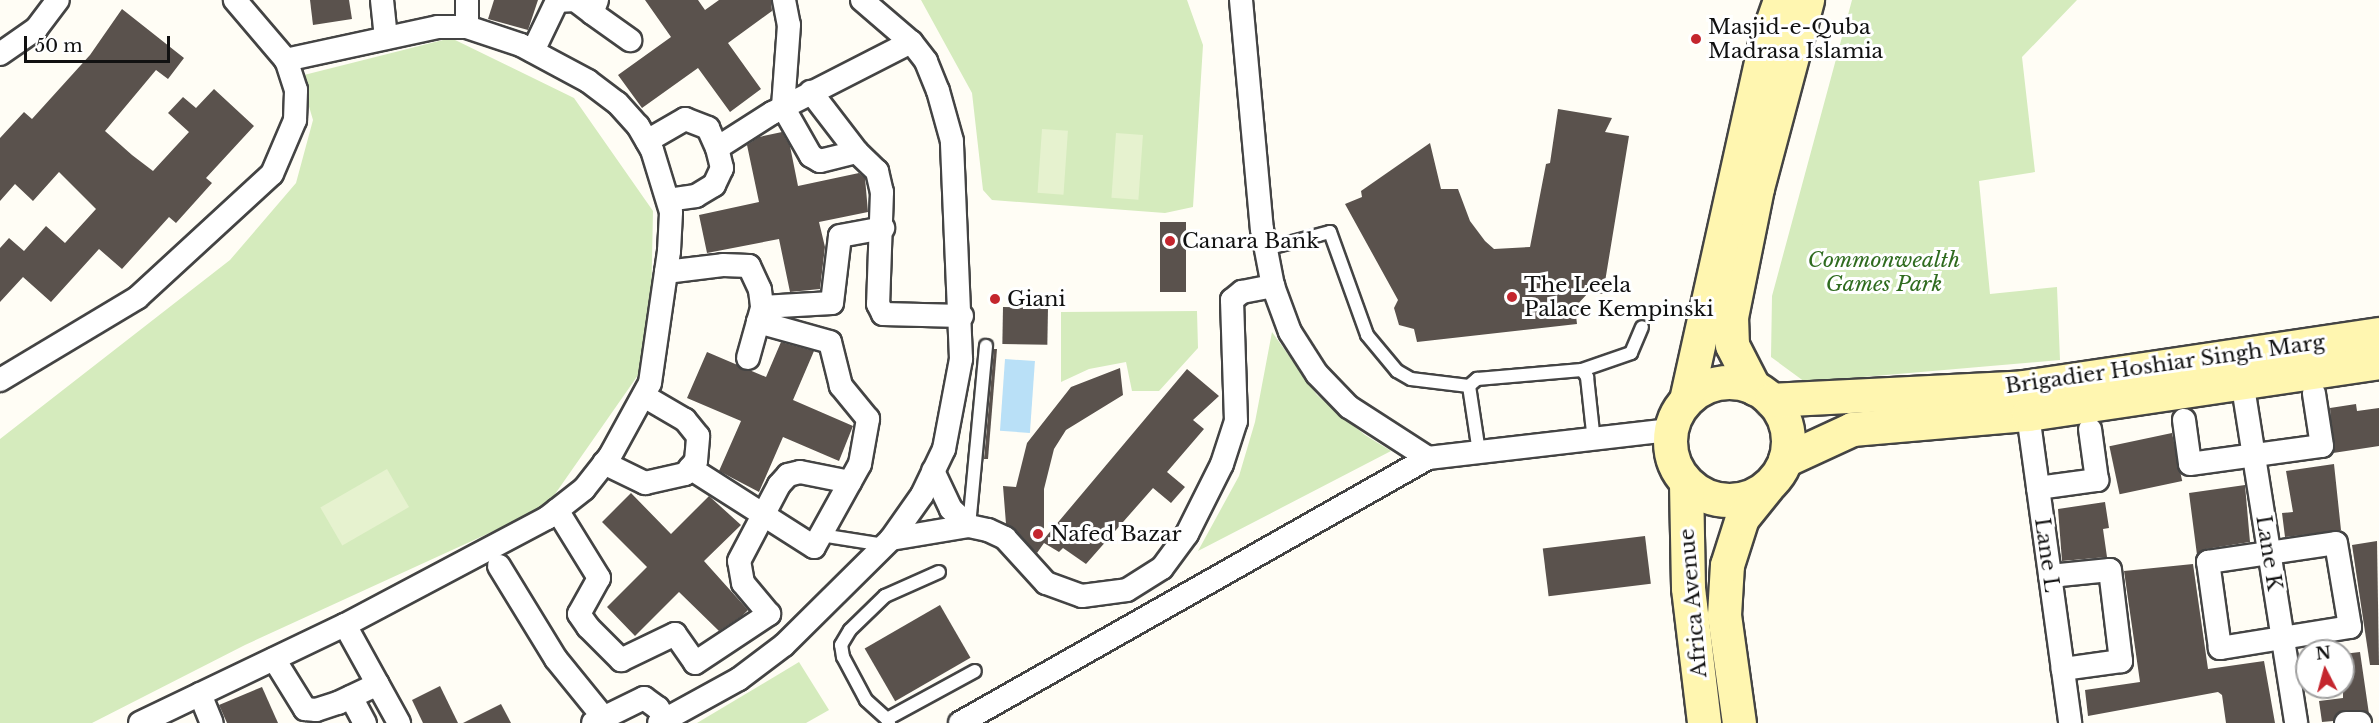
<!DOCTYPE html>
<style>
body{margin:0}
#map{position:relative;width:2379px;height:723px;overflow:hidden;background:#fffdf5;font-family:"Libre Baskerville",serif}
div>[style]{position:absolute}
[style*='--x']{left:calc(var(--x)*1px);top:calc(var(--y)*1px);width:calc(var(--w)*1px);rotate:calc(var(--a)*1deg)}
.green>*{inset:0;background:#d5ebbd}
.pitch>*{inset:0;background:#e6f2cf;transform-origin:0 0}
.water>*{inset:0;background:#b9e0f7;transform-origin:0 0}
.building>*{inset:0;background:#5a524d;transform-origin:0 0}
.roads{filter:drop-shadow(2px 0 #444) drop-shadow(-2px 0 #444) drop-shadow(0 2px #444) drop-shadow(0 -2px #444)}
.lane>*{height:12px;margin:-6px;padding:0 6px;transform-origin:6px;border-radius:6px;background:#fff}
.street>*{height:22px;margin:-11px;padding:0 11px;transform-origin:11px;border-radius:11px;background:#fff}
.secondary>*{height:33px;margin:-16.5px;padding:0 16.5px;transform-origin:16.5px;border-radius:16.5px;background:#fff6b0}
.secondary>.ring{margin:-16.5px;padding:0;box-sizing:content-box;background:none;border:33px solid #fff6b0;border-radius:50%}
.dots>*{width:16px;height:16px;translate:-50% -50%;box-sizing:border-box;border:3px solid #fff;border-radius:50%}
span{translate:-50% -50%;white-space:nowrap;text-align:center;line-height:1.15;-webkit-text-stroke:6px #fff;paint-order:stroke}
.poi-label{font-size:21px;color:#111}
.left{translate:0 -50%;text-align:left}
.park-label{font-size:21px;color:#2f6b1f;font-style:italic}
.street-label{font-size:21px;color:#111}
.north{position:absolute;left:2295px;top:639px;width:60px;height:60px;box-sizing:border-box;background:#fff;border:2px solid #a0a0a0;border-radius:50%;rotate:354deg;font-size:16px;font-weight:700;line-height:24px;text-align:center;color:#111}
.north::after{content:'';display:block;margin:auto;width:21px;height:27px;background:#c4262e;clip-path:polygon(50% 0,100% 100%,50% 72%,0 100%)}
.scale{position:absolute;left:24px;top:36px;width:146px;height:27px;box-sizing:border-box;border:3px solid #111;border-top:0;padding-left:8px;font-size:18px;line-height:21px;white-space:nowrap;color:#111;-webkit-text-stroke:4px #fff;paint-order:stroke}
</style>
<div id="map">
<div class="green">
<div style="clip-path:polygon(921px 0,1187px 0,1203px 45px,1193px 207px,1165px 213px,992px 200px,983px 190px,972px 93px)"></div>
<div style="clip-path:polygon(1852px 0,2077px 0,2022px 57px,2035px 172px,1979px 181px,1990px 294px,2057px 287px,2060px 360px,1805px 382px,1771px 357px,1772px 296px)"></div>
<div style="clip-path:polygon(451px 38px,574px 98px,653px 211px,650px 358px,546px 507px,245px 645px,92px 723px,0 723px,0 439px,230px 260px,296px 183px,313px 120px,300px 76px)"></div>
<div style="clip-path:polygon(1197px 311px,1198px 348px,1159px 391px,1132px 391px,1126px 362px,1089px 369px,1061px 382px,1061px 312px)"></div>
<div style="clip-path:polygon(1272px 332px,1317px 395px,1365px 435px,1391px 451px,1198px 551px,1239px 476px,1255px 422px)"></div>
<div style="clip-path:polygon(799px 662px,829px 710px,806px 723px,697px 723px)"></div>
</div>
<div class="pitch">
<div style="left:1042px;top:129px;width:26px;height:64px;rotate:4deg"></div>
<div style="left:1116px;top:133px;width:27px;height:65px;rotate:4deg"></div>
<div style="left:387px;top:469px;width:44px;height:77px;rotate:60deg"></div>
</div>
<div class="water">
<div style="left:1005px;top:359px;width:30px;height:72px;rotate:4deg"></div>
</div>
<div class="building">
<div style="clip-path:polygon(310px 0,349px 0,352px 19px,313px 25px)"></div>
<div style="clip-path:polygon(494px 0,538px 0,528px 30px,488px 19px)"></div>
<div style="clip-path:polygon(645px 0,698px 0,705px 10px,719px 0,771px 0,772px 11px,728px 43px,761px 89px,730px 112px,698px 68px,642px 108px,618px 75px,671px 37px)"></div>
<div style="clip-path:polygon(122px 9px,184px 58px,168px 79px,156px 70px,105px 131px,132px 155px,153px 171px,189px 132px,168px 113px,183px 97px,196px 108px,214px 89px,254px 126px,206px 178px,212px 183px,176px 223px,169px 217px,122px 269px,99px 249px,51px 302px,23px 277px,0 302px,0 248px,9px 238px,24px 251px,46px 226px,65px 243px,96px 209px,59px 172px,33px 201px,15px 184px,0 201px,0 138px,24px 112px,32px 119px,90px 55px)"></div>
<div style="clip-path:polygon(1558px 109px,1612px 118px,1605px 132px,1629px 136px,1603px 294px,1589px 292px,1575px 307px,1577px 324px,1417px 342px,1414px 329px,1399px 325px,1394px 308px,1398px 300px,1345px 204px,1362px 197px,1361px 191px,1430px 143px,1441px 189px,1458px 189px,1470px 221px,1485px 241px,1494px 249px,1530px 247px,1546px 164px,1550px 163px)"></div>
<div style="clip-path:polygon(782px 132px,790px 146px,798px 186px,859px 173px,865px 178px,868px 212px,819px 222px,825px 247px,820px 289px,790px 292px,779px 239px,707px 253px,699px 215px,759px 202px,747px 145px,759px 137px)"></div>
<div style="left:1160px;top:222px;width:26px;height:70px"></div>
<div style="left:1003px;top:307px;width:45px;height:37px;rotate:1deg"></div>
<div style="clip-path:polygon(781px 342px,814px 351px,793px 400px,853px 426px,839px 461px,783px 437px,759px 492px,719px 471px,741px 421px,687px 398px,707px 352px,766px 377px)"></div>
<div style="clip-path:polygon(994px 349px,997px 349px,988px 459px,984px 459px)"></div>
<div style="clip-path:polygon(1120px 368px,1123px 395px,1066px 430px,1054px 449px,1044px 489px,1044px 539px,1187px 369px,1219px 396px,1193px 420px,1204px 429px,1167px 472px,1185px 487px,1171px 503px,1153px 488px,1086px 564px,1063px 548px,1059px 552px,1044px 543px,1037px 553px,1006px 524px,1003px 486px,1016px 487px,1027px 443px,1071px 387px)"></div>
<div style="clip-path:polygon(2356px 404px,2357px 411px,2379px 408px,2379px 446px,2333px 453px,2330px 408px)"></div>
<div style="left:2172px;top:433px;width:49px;height:64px;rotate:78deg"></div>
<div style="clip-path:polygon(2334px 464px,2341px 530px,2285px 537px,2282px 513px,2293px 512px,2286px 471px)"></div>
<div style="clip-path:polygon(2245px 485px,2250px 542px,2206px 549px,2197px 555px,2189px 493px)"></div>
<div style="clip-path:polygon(631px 493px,671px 534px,709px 496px,741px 525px,704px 561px,748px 610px,742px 616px,719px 631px,679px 592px,635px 636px,607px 607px,647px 567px,602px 522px)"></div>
<div style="clip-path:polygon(2105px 502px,2109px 528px,2103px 529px,2107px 557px,2062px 561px,2058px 509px)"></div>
<div style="left:1645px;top:536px;width:48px;height:103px;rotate:83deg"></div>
<div style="clip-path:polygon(2377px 541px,2379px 665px,2370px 665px,2352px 545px)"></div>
<div style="clip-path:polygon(2193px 564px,2208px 669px,2264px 661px,2275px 723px,2226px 723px,2222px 695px,2218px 692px,2088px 716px,2085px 690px,2140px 682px,2124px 571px)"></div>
<div style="left:940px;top:605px;width:61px;height:87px;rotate:60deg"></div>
<div style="clip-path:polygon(2360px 652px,2369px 714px,2345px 710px,2333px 721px,2322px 722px,2319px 701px,2343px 698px,2343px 654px)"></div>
<div style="clip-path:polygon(440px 686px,458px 723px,423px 723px,412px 700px)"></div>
<div style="clip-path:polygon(262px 687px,278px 723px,227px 723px,219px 705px)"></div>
<div style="clip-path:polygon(501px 704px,511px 723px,463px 723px)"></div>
</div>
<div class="roads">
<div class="lane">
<div style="--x:1266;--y:249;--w:66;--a:-14.9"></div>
<div style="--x:1330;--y:232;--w:109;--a:70.2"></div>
<div style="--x:1367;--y:335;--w:47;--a:50.2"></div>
<div style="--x:1397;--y:371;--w:16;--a:30"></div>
<div style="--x:1411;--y:379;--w:58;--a:6.9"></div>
<div style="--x:1469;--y:386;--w:11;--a:-41"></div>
<div style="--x:1477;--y:379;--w:105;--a:-4.9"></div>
<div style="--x:1582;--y:370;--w:52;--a:-19.1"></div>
<div style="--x:1631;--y:353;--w:28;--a:-67"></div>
<div style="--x:1582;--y:370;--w:9;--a:54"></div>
<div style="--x:1587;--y:377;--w:64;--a:83.8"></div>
<div style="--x:1469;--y:386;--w:67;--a:81.4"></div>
<div style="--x:969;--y:526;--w:181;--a:-84.6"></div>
<div style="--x:821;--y:535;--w:64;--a:9"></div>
<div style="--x:887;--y:719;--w:28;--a:-138"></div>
<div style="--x:866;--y:700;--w:49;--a:-118.1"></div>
<div style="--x:843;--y:657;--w:12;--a:-99"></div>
<div style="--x:841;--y:645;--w:17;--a:-59"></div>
<div style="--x:850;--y:630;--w:49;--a:-44.2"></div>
<div style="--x:885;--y:596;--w:59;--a:-24"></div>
<div style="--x:889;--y:723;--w:4;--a:-117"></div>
<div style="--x:887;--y:719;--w:100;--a:-28.6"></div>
</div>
<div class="street">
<div style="--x:382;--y:0;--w:38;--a:84"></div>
<div style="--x:467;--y:0;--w:27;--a:90"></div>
<div style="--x:597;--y:0;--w:14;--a:111"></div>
<div style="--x:592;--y:13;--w:47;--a:35.4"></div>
<div style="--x:784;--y:0;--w:25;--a:79"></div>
<div style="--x:789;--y:25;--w:82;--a:94.2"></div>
<div style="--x:783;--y:107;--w:56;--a:60.3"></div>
<div style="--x:811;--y:156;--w:10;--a:29"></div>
<div style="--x:820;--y:161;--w:38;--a:-14"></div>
<div style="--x:857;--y:152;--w:76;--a:-127.5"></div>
<div style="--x:862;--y:0;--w:65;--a:40.6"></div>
<div style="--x:1241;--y:0;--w:230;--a:84.8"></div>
<div style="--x:1262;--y:229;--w:58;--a:79.1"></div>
<div style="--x:1273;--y:286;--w:49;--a:69.7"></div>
<div style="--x:1290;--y:332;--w:50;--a:57.3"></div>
<div style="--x:1317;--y:374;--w:46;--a:45.9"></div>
<div style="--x:1349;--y:407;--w:94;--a:32.8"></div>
<div style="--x:533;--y:51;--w:55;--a:-64.4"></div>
<div style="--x:557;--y:1;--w:18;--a:-3"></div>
<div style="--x:575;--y:0;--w:21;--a:37"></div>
<div style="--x:0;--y:54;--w:44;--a:-34.8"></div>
<div style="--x:36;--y:29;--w:36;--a:-53"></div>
<div style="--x:647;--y:141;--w:44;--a:-30.1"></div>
<div style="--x:685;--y:119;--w:25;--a:21"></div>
<div style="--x:708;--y:128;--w:22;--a:66"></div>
<div style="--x:717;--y:148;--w:21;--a:76"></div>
<div style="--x:722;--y:168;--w:19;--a:115"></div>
<div style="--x:714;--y:185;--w:21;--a:149"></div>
<div style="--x:696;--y:196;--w:28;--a:172"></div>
<div style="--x:857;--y:152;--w:28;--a:44"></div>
<div style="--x:877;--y:171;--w:22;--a:77"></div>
<div style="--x:882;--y:192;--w:112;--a:92"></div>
<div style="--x:878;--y:304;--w:11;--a:63"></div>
<div style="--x:883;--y:314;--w:79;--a:1.5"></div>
<div style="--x:666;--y:272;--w:57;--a:-7"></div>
<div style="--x:723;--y:265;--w:26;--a:2"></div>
<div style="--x:749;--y:266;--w:26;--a:65"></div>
<div style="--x:760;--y:290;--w:17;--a:83"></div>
<div style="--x:762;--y:307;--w:70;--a:-3.3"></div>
<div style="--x:832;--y:303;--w:67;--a:-83.2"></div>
<div style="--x:840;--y:236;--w:44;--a:-10.5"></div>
<div style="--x:748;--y:358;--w:52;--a:-74.4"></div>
<div style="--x:2240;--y:368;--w:359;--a:81"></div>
<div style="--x:0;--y:380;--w:160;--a:-30.9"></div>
<div style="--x:137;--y:298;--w:183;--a:-42.6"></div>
<div style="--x:272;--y:174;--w:59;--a:-66.9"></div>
<div style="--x:295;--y:120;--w:30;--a:-88"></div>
<div style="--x:296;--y:90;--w:32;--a:-108"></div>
<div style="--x:286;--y:60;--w:79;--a:-130.4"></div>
<div style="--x:2026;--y:400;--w:326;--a:82.2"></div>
<div style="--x:2184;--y:420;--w:44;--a:82.2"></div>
<div style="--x:2190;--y:464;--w:133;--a:-7.8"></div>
<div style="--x:2322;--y:446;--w:53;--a:-98.7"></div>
<div style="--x:604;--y:463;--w:46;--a:26"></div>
<div style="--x:645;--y:483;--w:41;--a:-12.7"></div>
<div style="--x:685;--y:474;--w:17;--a:-50"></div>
<div style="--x:696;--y:461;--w:25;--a:-85"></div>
<div style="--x:698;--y:436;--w:21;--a:-129"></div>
<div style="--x:685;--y:420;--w:48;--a:-149.7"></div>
<div style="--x:690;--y:468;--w:147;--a:32.5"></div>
<div style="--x:814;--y:547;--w:95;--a:-61"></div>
<div style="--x:860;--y:464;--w:46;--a:-79.9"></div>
<div style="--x:868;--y:419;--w:43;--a:-129.3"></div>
<div style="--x:841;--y:386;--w:45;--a:-104"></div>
<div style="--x:830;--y:342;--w:75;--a:-164.5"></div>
<div style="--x:933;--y:471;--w:42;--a:64.7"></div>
<div style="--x:951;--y:509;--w:25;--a:43"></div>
<div style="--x:2038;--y:488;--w:60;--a:-7.7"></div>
<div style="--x:2097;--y:480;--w:51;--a:-97.8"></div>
<div style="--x:557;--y:510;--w:80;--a:58.3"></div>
<div style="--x:599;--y:578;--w:41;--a:119.1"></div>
<div style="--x:579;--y:614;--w:16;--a:55"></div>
<div style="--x:588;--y:627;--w:47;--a:45"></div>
<div style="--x:621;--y:660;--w:60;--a:-25.7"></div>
<div style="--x:675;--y:634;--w:35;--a:55"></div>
<div style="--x:695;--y:663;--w:89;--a:-33.5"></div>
<div style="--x:769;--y:614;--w:40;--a:-130"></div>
<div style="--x:743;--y:583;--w:22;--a:-100"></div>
<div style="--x:739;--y:561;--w:86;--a:-62.2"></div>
<div style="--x:779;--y:485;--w:13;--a:-48"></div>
<div style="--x:788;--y:475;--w:12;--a:-14"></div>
<div style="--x:800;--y:472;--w:51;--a:11.3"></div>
<div style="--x:891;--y:539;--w:79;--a:-9.5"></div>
<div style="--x:969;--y:526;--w:19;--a:12"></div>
<div style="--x:988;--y:530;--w:19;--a:25"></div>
<div style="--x:1005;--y:538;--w:61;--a:47.7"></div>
<div style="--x:1046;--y:583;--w:38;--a:20"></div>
<div style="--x:1082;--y:596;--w:45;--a:-7.6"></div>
<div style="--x:1127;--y:590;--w:41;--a:-32.2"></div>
<div style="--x:1162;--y:568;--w:42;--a:-53.7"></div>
<div style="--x:1187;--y:534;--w:78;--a:-63.4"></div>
<div style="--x:1222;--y:464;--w:45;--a:-72"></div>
<div style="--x:1236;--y:421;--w:121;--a:-91.9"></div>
<div style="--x:1232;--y:300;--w:13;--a:-39"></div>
<div style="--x:1242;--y:292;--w:32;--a:-11"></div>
<div style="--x:2336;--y:543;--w:85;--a:80.5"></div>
<div style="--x:2350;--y:627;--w:132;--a:170.8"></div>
<div style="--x:2220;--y:648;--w:87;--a:-97.9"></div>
<div style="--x:2208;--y:562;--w:129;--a:-8.4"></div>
<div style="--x:499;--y:566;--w:109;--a:58.5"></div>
<div style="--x:556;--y:659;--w:76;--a:50.9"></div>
<div style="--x:2050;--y:576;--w:60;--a:-5.7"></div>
<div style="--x:2110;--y:570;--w:92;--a:83.1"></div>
<div style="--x:2121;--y:661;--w:59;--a:172.1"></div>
<div style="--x:345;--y:625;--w:112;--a:61.1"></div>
<div style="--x:274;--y:659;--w:59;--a:58.2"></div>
<div style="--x:305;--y:709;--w:11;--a:5"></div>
<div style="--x:316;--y:710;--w:23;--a:-18"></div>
<div style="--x:338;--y:703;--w:44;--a:-25.4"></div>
<div style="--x:200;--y:694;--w:31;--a:68"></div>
<div style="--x:351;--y:697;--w:30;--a:62"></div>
<div style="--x:140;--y:723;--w:227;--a:-25.6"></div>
<div style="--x:345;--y:625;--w:229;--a:-27.9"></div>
<div style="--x:547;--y:518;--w:47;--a:-38.1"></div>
<div style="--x:584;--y:489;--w:42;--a:-51.8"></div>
<div style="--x:610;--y:456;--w:83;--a:-61.3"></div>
<div style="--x:650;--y:383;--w:133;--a:-81.8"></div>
<div style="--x:669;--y:251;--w:39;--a:-87"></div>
<div style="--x:671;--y:212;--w:65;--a:-107"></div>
<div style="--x:652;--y:150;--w:28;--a:-120"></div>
<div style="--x:638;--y:126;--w:31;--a:-132"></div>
<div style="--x:617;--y:103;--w:36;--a:-143"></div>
<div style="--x:588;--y:81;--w:76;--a:-151.8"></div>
<div style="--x:521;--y:45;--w:57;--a:-161.6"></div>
<div style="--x:467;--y:27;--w:29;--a:180"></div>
<div style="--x:438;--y:27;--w:156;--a:167.8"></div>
<div style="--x:593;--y:723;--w:57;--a:-26.1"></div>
<div style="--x:644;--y:698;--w:17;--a:36"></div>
<div style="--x:658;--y:708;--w:17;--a:59"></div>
<div style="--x:659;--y:723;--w:91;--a:-28.8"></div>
<div style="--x:739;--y:679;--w:56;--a:-37.1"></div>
<div style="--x:784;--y:645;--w:151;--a:-44.7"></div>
<div style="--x:891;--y:539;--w:54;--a:-54.8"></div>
<div style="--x:922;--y:495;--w:51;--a:-64.4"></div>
<div style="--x:944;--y:449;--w:92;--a:-79.3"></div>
<div style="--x:961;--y:359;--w:218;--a:-92.4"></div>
<div style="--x:952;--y:141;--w:52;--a:-105.6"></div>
<div style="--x:938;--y:91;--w:32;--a:-112"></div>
<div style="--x:926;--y:61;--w:24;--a:-128"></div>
<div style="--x:911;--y:42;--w:156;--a:152.9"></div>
<div style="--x:772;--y:113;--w:65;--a:147.5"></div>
<div style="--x:960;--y:723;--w:538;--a:-29.52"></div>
<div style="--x:1428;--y:458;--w:244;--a:-6.6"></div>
<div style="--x:2346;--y:723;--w:14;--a:0"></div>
</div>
<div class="secondary">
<div class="ring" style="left:1670px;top:382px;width:85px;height:85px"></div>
<div style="--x:1754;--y:388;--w:48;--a:-117.1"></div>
<div style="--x:1732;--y:345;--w:28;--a:-92"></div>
<div style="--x:1731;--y:317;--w:132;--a:-78.6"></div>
<div style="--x:1757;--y:188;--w:195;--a:-75.1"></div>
<div style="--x:1686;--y:400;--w:369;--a:-77.5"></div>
<div style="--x:1766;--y:40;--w:42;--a:-70.7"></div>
<div style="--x:1771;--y:400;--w:253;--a:-2.9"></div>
<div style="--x:2024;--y:387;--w:359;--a:-8.5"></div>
<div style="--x:1785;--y:460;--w:74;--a:-24.8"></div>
<div style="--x:1852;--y:429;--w:177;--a:-4.9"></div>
<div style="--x:2028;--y:414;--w:355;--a:-8.4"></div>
<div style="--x:1686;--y:483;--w:105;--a:88.9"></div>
<div style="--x:1688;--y:588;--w:136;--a:83.2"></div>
<div style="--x:1739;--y:723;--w:109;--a:-97.9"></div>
<div style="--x:1724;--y:615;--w:50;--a:-86.6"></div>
<div style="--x:1727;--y:565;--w:49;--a:-72.3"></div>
<div style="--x:1742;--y:518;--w:40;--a:-51"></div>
</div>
</div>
<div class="dots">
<div style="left:1696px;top:39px;background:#c4262e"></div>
<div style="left:1170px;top:241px;background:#c4262e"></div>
<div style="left:1512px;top:297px;background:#c4262e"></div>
<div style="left:995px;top:299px;background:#c4262e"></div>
<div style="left:1038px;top:534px;background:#c4262e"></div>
</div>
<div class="poi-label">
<span class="left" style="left:1708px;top:39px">Masjid-e-Quba<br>Madrasa Islamia</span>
<span class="left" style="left:1182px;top:241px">Canara Bank</span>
<span class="left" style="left:1524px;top:297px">The Leela<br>Palace Kempinski</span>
<span class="left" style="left:1007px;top:299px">Giani</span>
<span class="left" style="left:1050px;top:534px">Nafed Bazar</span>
</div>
<div class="park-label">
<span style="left:1884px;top:272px">Commonwealth<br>Games Park</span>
</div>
<div class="street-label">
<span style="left:2165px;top:364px;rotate:-8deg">Brigadier Hoshiar Singh Marg</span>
<span style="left:2269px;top:553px;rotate:81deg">Lane K</span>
<span style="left:2047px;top:555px;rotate:82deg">Lane L</span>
<span style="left:1693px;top:603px;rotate:-95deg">Africa Avenue</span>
</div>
<div class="north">N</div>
<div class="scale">50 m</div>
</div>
